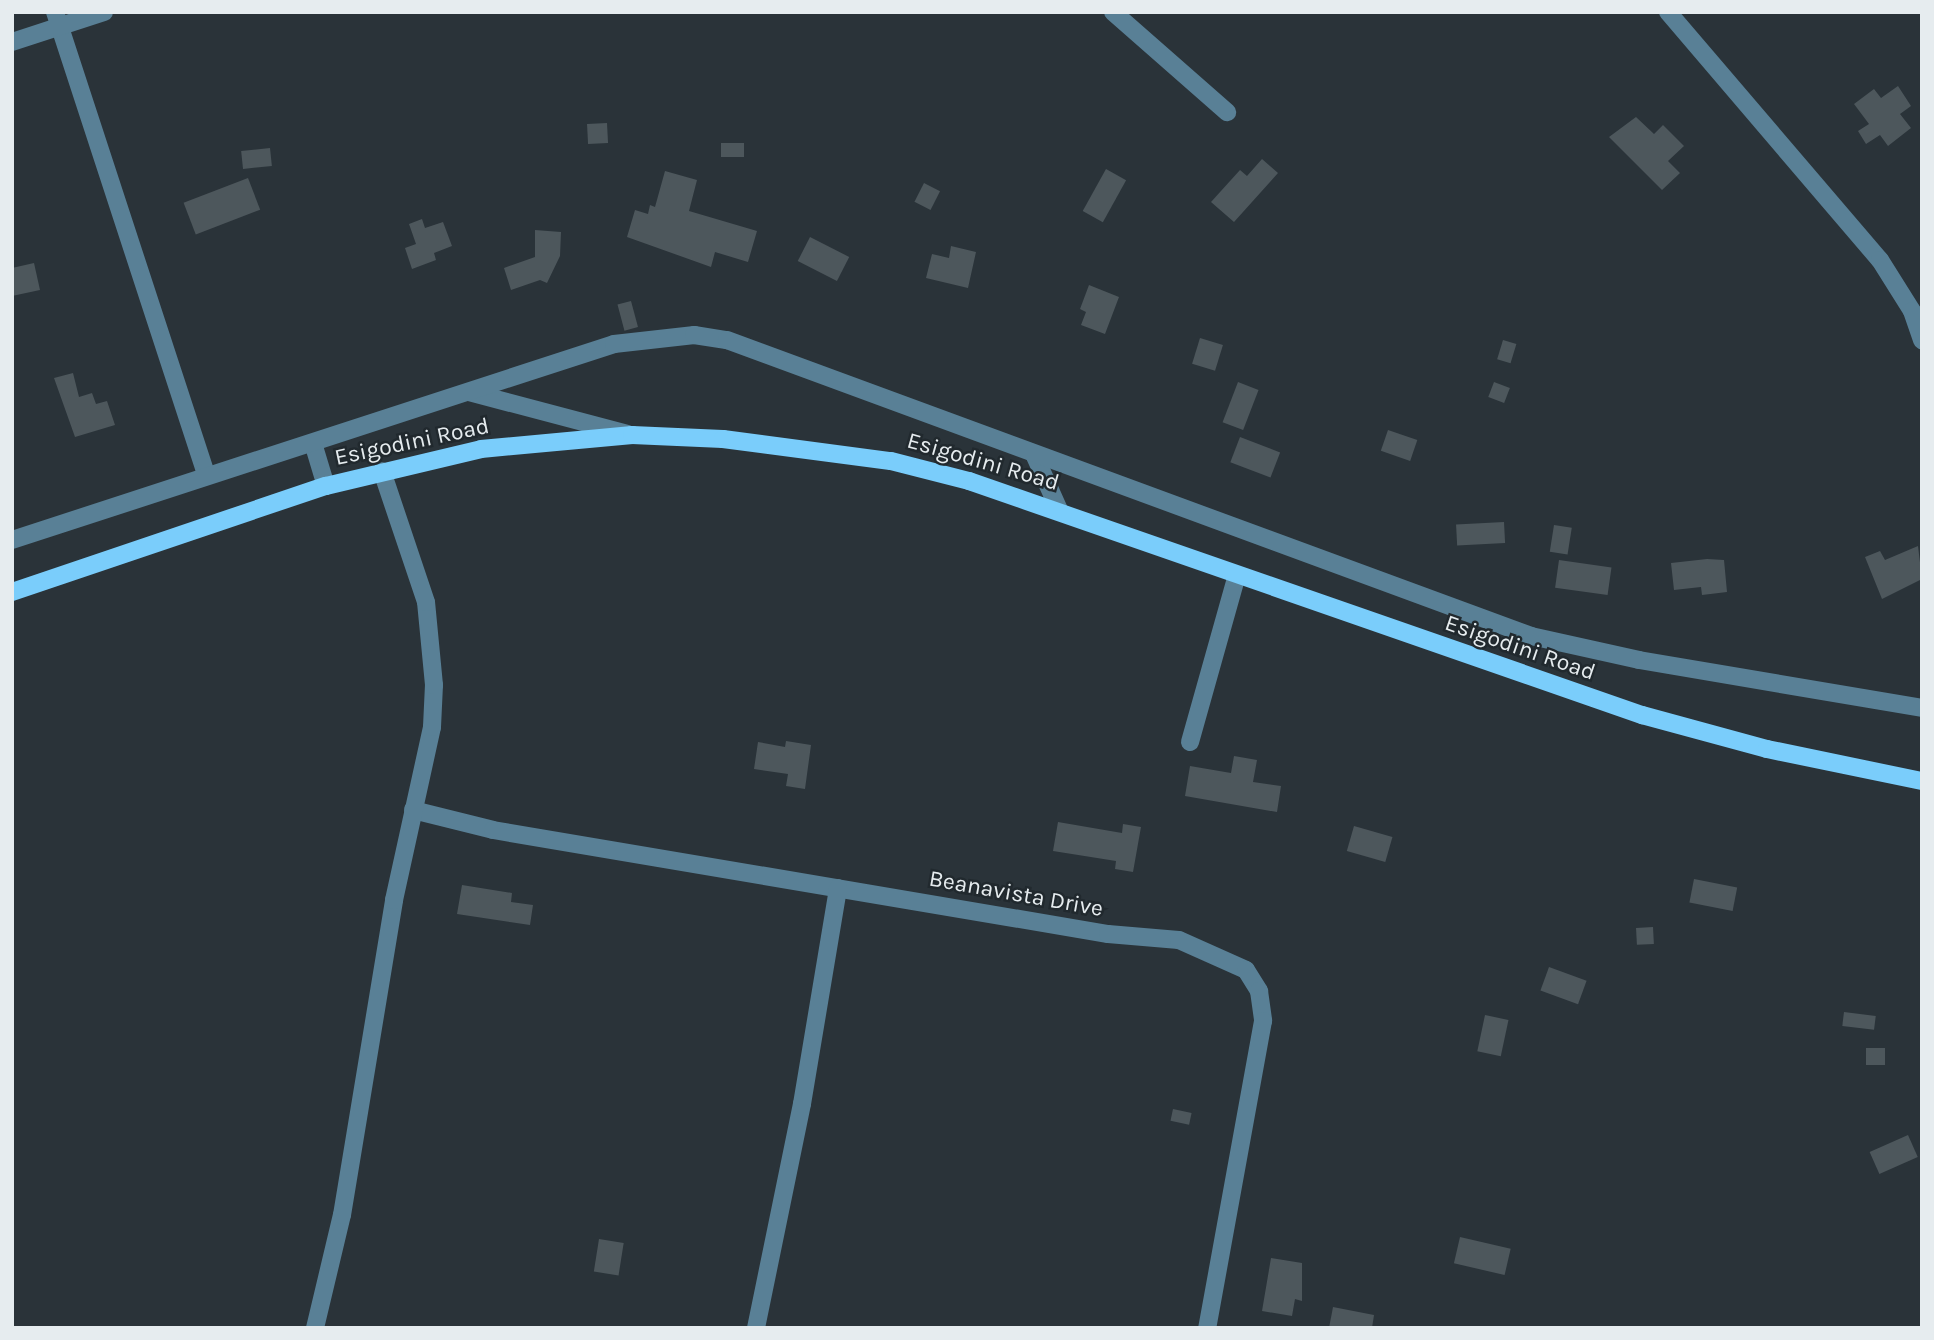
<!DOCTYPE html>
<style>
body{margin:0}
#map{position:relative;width:1934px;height:1340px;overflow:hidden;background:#2a3339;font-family:Karla,sans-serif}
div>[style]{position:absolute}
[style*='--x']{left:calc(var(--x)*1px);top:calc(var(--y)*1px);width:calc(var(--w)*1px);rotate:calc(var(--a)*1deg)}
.building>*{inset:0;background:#4d575c;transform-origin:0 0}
.minor>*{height:18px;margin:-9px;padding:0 9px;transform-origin:9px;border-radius:9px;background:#598096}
.major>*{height:18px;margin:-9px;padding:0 9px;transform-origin:9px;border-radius:9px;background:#7acdfb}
span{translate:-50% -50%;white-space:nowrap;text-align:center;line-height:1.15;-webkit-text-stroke:5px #21292e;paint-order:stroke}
.street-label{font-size:23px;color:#e6ecef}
.frame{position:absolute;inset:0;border:14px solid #e6ecef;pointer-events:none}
</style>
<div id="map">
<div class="building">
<div style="clip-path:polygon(1898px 86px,1911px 106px,1900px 114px,1911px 128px,1888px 146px,1880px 135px,1866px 144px,1858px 131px,1869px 124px,1854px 104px,1874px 89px,1881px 98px)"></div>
<div style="clip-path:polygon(1636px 117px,1654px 134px,1663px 125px,1684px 146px,1668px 161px,1680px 173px,1662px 190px,1609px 137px)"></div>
<div style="left:607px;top:123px;width:20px;height:20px;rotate:87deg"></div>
<div style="left:744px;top:143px;width:14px;height:23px;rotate:90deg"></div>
<div style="left:270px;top:148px;width:18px;height:29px;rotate:84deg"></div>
<div style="clip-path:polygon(1262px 159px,1278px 173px,1234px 222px,1211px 202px,1240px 170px,1247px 176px)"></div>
<div style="left:1106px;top:169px;width:23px;height:48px;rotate:29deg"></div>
<div style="clip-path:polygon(665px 171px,697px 180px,689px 211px,757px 231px,748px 262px,715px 252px,711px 267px,627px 237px,635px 210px,648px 214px,650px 205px,655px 207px)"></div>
<div style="left:248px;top:178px;width:34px;height:69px;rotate:69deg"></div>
<div style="left:924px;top:183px;width:18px;height:21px;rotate:27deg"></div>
<div style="clip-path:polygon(422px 219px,425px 228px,443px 222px,452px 246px,434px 253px,436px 260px,412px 269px,405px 248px,416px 244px,409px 224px)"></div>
<div style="clip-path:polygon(535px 230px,561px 232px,560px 256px,547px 283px,540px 280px,511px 290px,504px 268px,535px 257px)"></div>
<div style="left:810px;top:237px;width:44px;height:27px;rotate:27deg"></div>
<div style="clip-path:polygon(951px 246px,976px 252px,968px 288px,926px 278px,932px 254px,949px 258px)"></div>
<div style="clip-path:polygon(34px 263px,40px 290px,12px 296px,12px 268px)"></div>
<div style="clip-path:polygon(1089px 285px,1119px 297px,1105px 334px,1081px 325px,1086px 312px,1080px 309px)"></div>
<div style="left:631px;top:301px;width:27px;height:14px;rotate:75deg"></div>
<div style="left:1200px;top:338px;width:24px;height:27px;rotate:17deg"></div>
<div style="left:1503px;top:340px;width:14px;height:20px;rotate:17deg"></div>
<div style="clip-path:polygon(73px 373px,79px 397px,92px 393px,96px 404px,107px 401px,115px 425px,75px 437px,54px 378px)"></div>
<div style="left:1238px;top:382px;width:22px;height:43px;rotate:21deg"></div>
<div style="left:1494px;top:382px;width:17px;height:16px;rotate:21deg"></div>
<div style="left:1388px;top:430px;width:31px;height:22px;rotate:19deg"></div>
<div style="left:1240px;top:437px;width:43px;height:27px;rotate:21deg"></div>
<div style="left:1504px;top:522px;width:21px;height:48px;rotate:87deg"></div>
<div style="left:1554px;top:525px;width:18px;height:27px;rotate:9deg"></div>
<div style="clip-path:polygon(1918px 546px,1922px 579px,1882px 599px,1865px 557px,1880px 551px,1885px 560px)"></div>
<div style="clip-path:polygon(1707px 559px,1724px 560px,1727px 592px,1702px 595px,1701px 587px,1674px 590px,1671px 563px)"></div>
<div style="left:1559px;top:560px;width:53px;height:28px;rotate:8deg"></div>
<div style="clip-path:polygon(786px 741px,811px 745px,805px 789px,786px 786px,788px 774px,754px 769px,758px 742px,785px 747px)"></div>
<div style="clip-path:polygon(1234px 756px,1257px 760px,1253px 782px,1281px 786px,1277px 812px,1185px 796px,1190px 766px,1231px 773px)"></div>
<div style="clip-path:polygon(1058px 822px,1122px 833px,1123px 824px,1141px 827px,1133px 872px,1115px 869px,1116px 861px,1053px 851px)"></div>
<div style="left:1354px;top:826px;width:40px;height:26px;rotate:16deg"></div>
<div style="left:1694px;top:879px;width:44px;height:24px;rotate:11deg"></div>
<div style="clip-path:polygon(462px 885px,512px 893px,511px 902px,533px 905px,530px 925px,457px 914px)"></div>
<div style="left:1653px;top:927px;width:17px;height:17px;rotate:87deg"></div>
<div style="left:1549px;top:967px;width:40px;height:25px;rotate:20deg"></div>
<div style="left:1844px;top:1012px;width:32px;height:14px;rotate:7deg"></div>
<div style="left:1485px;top:1015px;width:24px;height:37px;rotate:12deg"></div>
<div style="left:1866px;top:1048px;width:19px;height:17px"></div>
<div style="left:1173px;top:1109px;width:19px;height:12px;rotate:12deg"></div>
<div style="left:1908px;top:1135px;width:24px;height:42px;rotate:66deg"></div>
<div style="left:1460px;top:1237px;width:52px;height:27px;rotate:13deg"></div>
<div style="left:599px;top:1239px;width:25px;height:33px;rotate:9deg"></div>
<div style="clip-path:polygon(1271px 1258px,1302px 1263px,1302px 1301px,1295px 1299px,1292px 1316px,1262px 1311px)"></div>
<div style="clip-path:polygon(1333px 1307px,1374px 1315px,1372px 1328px,1329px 1328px)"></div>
</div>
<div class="minor">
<div style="--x:55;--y:12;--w:487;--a:71.9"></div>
<div style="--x:1113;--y:12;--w:152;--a:41.3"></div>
<div style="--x:1668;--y:12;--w:326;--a:49.5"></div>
<div style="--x:1880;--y:260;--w:60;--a:57.9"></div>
<div style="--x:1912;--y:311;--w:31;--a:71"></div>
<div style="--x:12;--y:42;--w:97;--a:-18.1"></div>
<div style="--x:469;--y:392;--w:164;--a:14.8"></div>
<div style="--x:313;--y:443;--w:45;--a:73.2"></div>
<div style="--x:1034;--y:454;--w:61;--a:65.9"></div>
<div style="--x:12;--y:540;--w:633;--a:-18.03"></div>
<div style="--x:614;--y:344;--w:81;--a:-6.4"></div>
<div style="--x:694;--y:335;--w:33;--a:9"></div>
<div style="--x:727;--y:340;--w:857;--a:20.21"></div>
<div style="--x:1531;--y:636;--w:111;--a:12.5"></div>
<div style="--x:1639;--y:660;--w:287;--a:9.6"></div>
<div style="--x:1190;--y:742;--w:173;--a:-74.3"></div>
<div style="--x:413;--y:810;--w:82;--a:14"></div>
<div style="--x:493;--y:830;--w:624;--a:9.6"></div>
<div style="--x:1108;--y:934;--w:71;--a:4.8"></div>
<div style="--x:1179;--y:940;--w:73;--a:24.1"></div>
<div style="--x:1246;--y:970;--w:25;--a:58"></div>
<div style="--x:1259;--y:991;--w:30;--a:82"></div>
<div style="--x:1263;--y:1021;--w:312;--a:100.3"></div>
<div style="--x:315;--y:1328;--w:116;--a:-76.6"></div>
<div style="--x:342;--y:1215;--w:319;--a:-80.6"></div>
<div style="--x:394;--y:900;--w:177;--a:-77.6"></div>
<div style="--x:432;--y:727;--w:42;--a:-87.3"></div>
<div style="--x:434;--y:685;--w:83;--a:-95.5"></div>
<div style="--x:426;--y:602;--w:138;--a:-108.6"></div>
<div style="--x:756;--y:1328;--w:229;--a:-78.4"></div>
<div style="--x:802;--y:1104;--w:219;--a:-80.5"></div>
</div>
<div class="major">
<div style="--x:12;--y:592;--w:331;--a:-18.7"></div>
<div style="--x:326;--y:486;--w:159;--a:-13.4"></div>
<div style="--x:481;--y:449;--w:152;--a:-5.3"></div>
<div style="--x:632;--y:435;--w:91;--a:2.5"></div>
<div style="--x:723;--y:439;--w:169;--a:7.5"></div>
<div style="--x:891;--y:461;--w:81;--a:14.4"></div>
<div style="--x:969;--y:481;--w:713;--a:19.17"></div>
<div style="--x:1642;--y:715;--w:130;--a:15.2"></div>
<div style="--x:1767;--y:749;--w:158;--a:11.7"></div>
</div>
<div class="street-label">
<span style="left:412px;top:442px;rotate:-12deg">Esigodini Road</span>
<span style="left:983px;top:462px;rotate:16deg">Esigodini Road</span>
<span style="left:1520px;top:648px;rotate:19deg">Esigodini Road</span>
<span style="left:1016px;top:894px;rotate:10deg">Beanavista Drive</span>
</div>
<div class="frame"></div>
</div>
